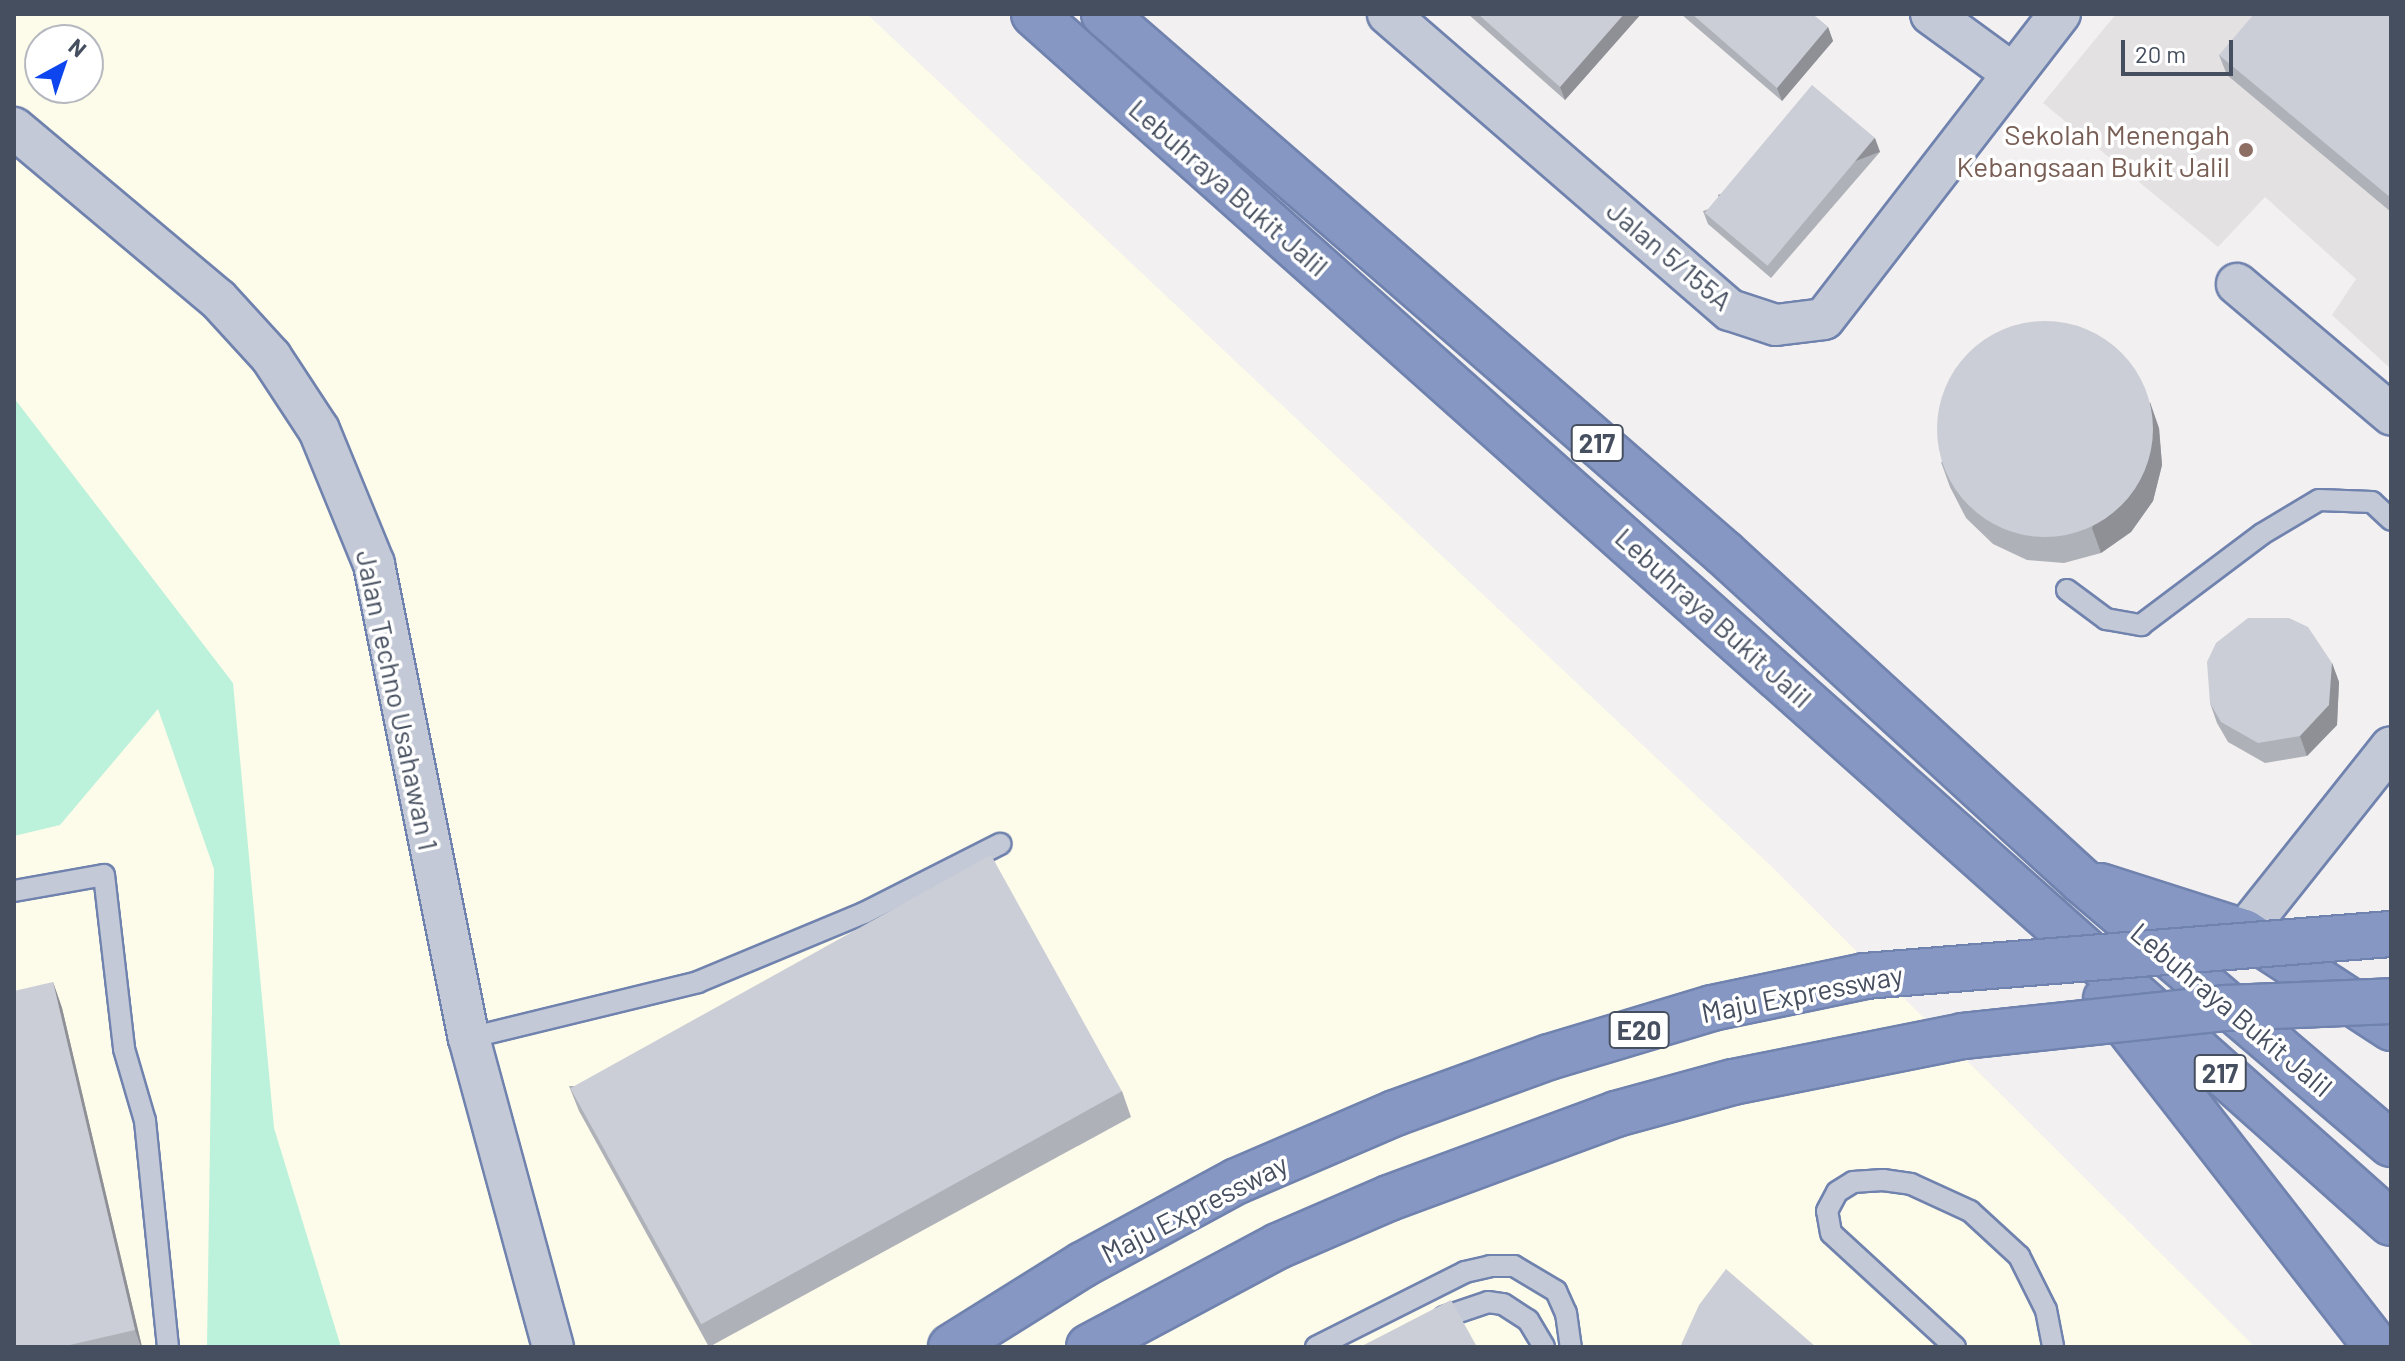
<!DOCTYPE html>
<style>
body{margin:0}
#map{position:relative;width:2405px;height:1361px;overflow:hidden;background:#f2f0f0;font-family:Barlow,sans-serif}
div>[style]{position:absolute}
[style*='--x']{left:calc(var(--x)*1px);top:calc(var(--y)*1px);width:calc(var(--w)*1px);rotate:calc(var(--a)*1deg)}
.commercial>*{inset:0;background:#fdfbe9}
.education>*{inset:0;background:#e4e1e2}
.green>*{inset:0;background:#bcf2db}
.roads{filter:drop-shadow(2px 0 #7082ae) drop-shadow(-2px 0 #7082ae) drop-shadow(0 2px #7082ae) drop-shadow(0 -2px #7082ae)}
.lane>*{height:20px;margin:-10px;padding:0 10px;transform-origin:10px;border-radius:10px;background:#c3c9d6}
.street>*{height:40px;margin:-20px;padding:0 20px;transform-origin:20px;border-radius:20px;background:#c3c9d6}
.highway>*{height:44px;margin:-22px;padding:0 22px;transform-origin:22px;border-radius:22px;background:#8597c2}
.bridges{filter:drop-shadow(2px 0 #7082ae) drop-shadow(-2px 0 #7082ae) drop-shadow(0 2px #7082ae) drop-shadow(0 -2px #7082ae)}
.highway-bridge>*{height:44px;margin:-22px;padding:0 22px;transform-origin:22px;border-radius:22px;background:#8597c2}
.wall>*{inset:0;background:#afb1b8}
.shaded-wall>*{inset:0;background:#8e9096;transform-origin:0 0}
.building>*{inset:0;background:#cbced6;transform-origin:0 0}
.round{border-radius:50%}
.dots>*{width:22px;height:22px;translate:-50% -50%;box-sizing:border-box;border:4px solid #fff;border-radius:50%}
span{translate:-50% -50%;white-space:nowrap;text-align:center;line-height:1.15;-webkit-text-stroke:7px #fff;paint-order:stroke}
.shield-label span{padding:2px 6px;background:#fff;border:2px solid;border-radius:6px;-webkit-text-stroke-width:0}
.shield-label{font-size:26px;color:#464f5f;font-weight:700}
.education-label{font-size:28px;color:#785e54}
.right{translate:-100% -50%;text-align:right}
.street-label{font-size:28px;color:#464f5f}
.frame{position:absolute;inset:0;border:16px solid #464f5f;pointer-events:none}
.north{position:absolute;left:24px;top:24px;width:80px;height:80px;box-sizing:border-box;background:#fff;border:2px solid #b5b9bf;border-radius:50%;rotate:40deg;font-size:22px;font-weight:700;line-height:32px;text-align:center;color:#464f5f}
.north::after{content:'';display:block;margin:auto;width:28px;height:36px;background:#0d46ef;clip-path:polygon(50% 0,100% 100%,50% 72%,0 100%)}
.scale{position:absolute;left:2121px;top:40px;width:112px;height:36px;box-sizing:border-box;border:4px solid #464f5f;border-top:0;padding-left:10px;font-size:24px;line-height:28px;white-space:nowrap;color:#464f5f;-webkit-text-stroke:6px #fff;paint-order:stroke}
</style>
<div id="map">
<div class="commercial">
<div style="clip-path:polygon(evenodd,14px 14px,867px 14px,1770px 865px,2255px 1347px,14px 1347px,14px 14px,40px 40px,88px 40px,88px 88px,40px 88px,40px 40px)"></div>
</div>
<div class="education">
<div style="clip-path:polygon(2116px 14px,2391px 14px,2391px 369px,2332px 315px,2356px 279px,2265px 197px,2218px 247px,2043px 103px)"></div>
</div>
<div class="green">
<div style="clip-path:polygon(14px 398px,233px 683px,274px 1128px,341px 1347px,207px 1347px,214px 869px,158px 709px,60px 825px,14px 836px)"></div>
</div>
<div class="roads">
<div class="lane">
<div style="--x:2067;--y:590;--w:49;--a:36.6"></div>
<div style="--x:2106;--y:619;--w:36;--a:10"></div>
<div style="--x:2141;--y:625;--w:151;--a:-36.9"></div>
<div style="--x:2262;--y:534;--w:66;--a:-30.8"></div>
<div style="--x:2319;--y:500;--w:53;--a:2.2"></div>
<div style="--x:2372;--y:502;--w:26;--a:43"></div>
<div style="--x:14;--y:891;--w:91;--a:-10.1"></div>
<div style="--x:104;--y:875;--w:175;--a:83.4"></div>
<div style="--x:124;--y:1049;--w:75;--a:73.7"></div>
<div style="--x:145;--y:1121;--w:227;--a:84.2"></div>
<div style="--x:469;--y:1038;--w:236;--a:-13.7"></div>
<div style="--x:698;--y:982;--w:180;--a:-22.6"></div>
<div style="--x:864;--y:913;--w:153;--a:-26.9"></div>
<div style="--x:1444;--y:1317;--w:46;--a:-18.8"></div>
<div style="--x:1488;--y:1302;--w:15;--a:8"></div>
<div style="--x:1503;--y:1304;--w:30;--a:33"></div>
<div style="--x:1528;--y:1320;--w:31;--a:59"></div>
<div style="--x:1316;--y:1347;--w:167;--a:-26.7"></div>
<div style="--x:1465;--y:1272;--w:26;--a:-13"></div>
<div style="--x:1490;--y:1266;--w:24;--a:0"></div>
<div style="--x:1514;--y:1266;--w:49;--a:30.8"></div>
<div style="--x:1556;--y:1291;--w:24;--a:66"></div>
<div style="--x:1566;--y:1313;--w:34;--a:82"></div>
<div style="--x:1955;--y:1347;--w:168;--a:-137.4"></div>
<div style="--x:1831;--y:1233;--w:22;--a:-100"></div>
<div style="--x:1827;--y:1211;--w:21;--a:-62"></div>
<div style="--x:1837;--y:1192;--w:19;--a:-32"></div>
<div style="--x:1853;--y:1182;--w:30;--a:-4"></div>
<div style="--x:1883;--y:1180;--w:28;--a:8"></div>
<div style="--x:1911;--y:1184;--w:65;--a:24.6"></div>
<div style="--x:1970;--y:1211;--w:67;--a:42.6"></div>
<div style="--x:2019;--y:1256;--w:60;--a:63.4"></div>
<div style="--x:2046;--y:1310;--w:38;--a:79"></div>
</div>
<div class="street">
<div style="--x:1388;--y:14;--w:452;--a:40.9"></div>
<div style="--x:1730;--y:310;--w:48;--a:18.1"></div>
<div style="--x:1776;--y:325;--w:48;--a:-7.1"></div>
<div style="--x:1824;--y:319;--w:386;--a:-52.3"></div>
<div style="--x:1931;--y:14;--w:100;--a:36.1"></div>
<div style="--x:14;--y:128;--w:266;--a:40"></div>
<div style="--x:218;--y:299;--w:79;--a:47.6"></div>
<div style="--x:271;--y:357;--w:87;--a:56.7"></div>
<div style="--x:319;--y:430;--w:145;--a:67.7"></div>
<div style="--x:374;--y:564;--w:483;--a:78.7"></div>
<div style="--x:469;--y:1038;--w:320;--a:74.8"></div>
<div style="--x:2237;--y:284;--w:202;--a:40.2"></div>
<div style="--x:2244;--y:932;--w:236;--a:-51.5"></div>
</div>
<div class="highway">
<div style="--x:1034;--y:14;--w:1817;--a:41.7"></div>
<div style="--x:1104;--y:14;--w:822;--a:41"></div>
<div style="--x:1724;--y:553;--w:486;--a:42.5"></div>
<div style="--x:2082;--y:881;--w:406;--a:40.4"></div>
<div style="--x:2100;--y:886;--w:151;--a:17.7"></div>
<div style="--x:2244;--y:932;--w:176;--a:33.1"></div>
<div style="--x:2106;--y:999;--w:441;--a:52.1"></div>
</div>
</div>
<div class="bridges">
<div class="highway-bridge">
<div style="--x:951;--y:1347;--w:155;--a:-32"></div>
<div style="--x:1082;--y:1265;--w:176;--a:-28.5"></div>
<div style="--x:1237;--y:1181;--w:172;--a:-23.3"></div>
<div style="--x:1395;--y:1113;--w:164;--a:-20"></div>
<div style="--x:1549;--y:1057;--w:170;--a:-16.7"></div>
<div style="--x:1712;--y:1008;--w:156;--a:-11.8"></div>
<div style="--x:1865;--y:976;--w:528;--a:-4.57"></div>
<div style="--x:1089;--y:1347;--w:214;--a:-28.1"></div>
<div style="--x:1278;--y:1246;--w:121;--a:-23.4"></div>
<div style="--x:1389;--y:1198;--w:242;--a:-20.3"></div>
<div style="--x:1616;--y:1114;--w:121;--a:-15.3"></div>
<div style="--x:1733;--y:1082;--w:235;--a:-11.3"></div>
<div style="--x:1963;--y:1036;--w:265;--a:-6.1"></div>
<div style="--x:2227;--y:1008;--w:164;--a:-2.4"></div>
</div>
</div>
<div class="wall">
<div style="clip-path:polygon(1468px 14px,1641px 14px,1565px 100px)"></div>
<div style="clip-path:polygon(1681px 14px,1812px 14px,1828px 27px,1833px 41px,1782px 101px)"></div>
<div style="clip-path:polygon(2391px 14px,2391px 212px,2227px 75px,2219px 55px)"></div>
<div style="clip-path:polygon(1880px 152px,1771px 278px,1708px 224px,1703px 211px)"></div>
<div style="clip-path:polygon(2159px 428px,2162px 465px,2153px 501px,2131px 532px,2101px 553px,2064px 563px,2027px 560px,1993px 544px,1966px 518px,1950px 487px,1941px 462px)"></div>
<div style="clip-path:polygon(2332px 663px,2339px 682px,2337px 725px,2307px 756px,2265px 763px,2228px 742px,2217px 723px,2210px 703px)"></div>
<div style="clip-path:polygon(53px 982px,62px 1008px,142px 1347px,14px 1347px)"></div>
<div style="clip-path:polygon(569px 1086px,1122px 1091px,1131px 1117px,709px 1347px,579px 1111px)"></div>
</div>
<div class="shaded-wall">
<div style="clip-path:polygon(1624px 14px,1641px 14px,1565px 100px,1560px 87px)"></div>
<div style="clip-path:polygon(1828px 27px,1833px 41px,1782px 101px,1777px 88px)"></div>
<div style="left:1875px;top:138px;width:15px;height:167px;rotate:70deg"></div>
<div style="clip-path:polygon(2150px 402px,2159px 428px,2162px 465px,2153px 501px,2131px 532px,2101px 553px,2092px 528px)"></div>
<div style="clip-path:polygon(2332px 663px,2339px 682px,2337px 725px,2307px 756px,2300px 736px)"></div>
<div style="clip-path:polygon(53px 982px,62px 1008px,142px 1347px,141px 1347px,135px 1330px)"></div>
</div>
<div class="building">
<div style="clip-path:polygon(1478px 14px,1624px 14px,1560px 87px)"></div>
<div style="clip-path:polygon(1692px 14px,1812px 14px,1828px 27px,1777px 88px)"></div>
<div style="clip-path:polygon(2254px 14px,2391px 14px,2391px 198px,2219px 55px)"></div>
<div style="left:1812px;top:85px;width:82px;height:167px;rotate:40deg"></div>
<div class="round" style="left:1937px;top:321px;width:216px;height:216px"></div>
<div style="clip-path:polygon(2248px 618px,2289px 618px,2308px 627px,2332px 663px,2329px 705px,2300px 736px,2258px 743px,2221px 722px,2210px 703px,2207px 662px,2216px 643px)"></div>
<div style="left:991px;top:855px;width:270px;height:481px;rotate:61deg"></div>
<div style="clip-path:polygon(53px 982px,135px 1330px,61px 1347px,14px 1347px,14px 991px)"></div>
<div style="clip-path:polygon(1726px 1269px,1816px 1347px,1680px 1347px,1699px 1305px)"></div>
<div style="clip-path:polygon(1451px 1300px,1477px 1347px,1360px 1347px)"></div>
</div>
<div class="dots">
<div style="left:2246px;top:150px;background:#8d6e63"></div>
</div>
<div class="shield-label">
<span style="left:1597px;top:443px">217</span>
<span style="left:1639px;top:1030px">E20</span>
<span style="left:2220px;top:1073px">217</span>
</div>
<div class="education-label">
<span class="right" style="left:2230px;top:150px">Sekolah Menengah<br>Kebangsaan Bukit Jalil</span>
</div>
<div class="street-label">
<span style="left:1229px;top:187px;rotate:41deg">Lebuhraya Bukit Jalil</span>
<span style="left:1670px;top:255px;rotate:40deg">Jalan 5/155A</span>
<span style="left:1714px;top:617px;rotate:42deg">Lebuhraya Bukit Jalil</span>
<span style="left:398px;top:700px;rotate:78deg">Jalan Techno Usahawan 1</span>
<span style="left:1802px;top:993px;rotate:-11deg">Maju Expressway</span>
<span style="left:2232px;top:1009px;rotate:40deg">Lebuhraya Bukit Jalil</span>
<span style="left:1194px;top:1208px;rotate:-27deg">Maju Expressway</span>
</div>
<div class="frame"></div>
<div class="north">N</div>
<div class="scale">20 m</div>
</div>
